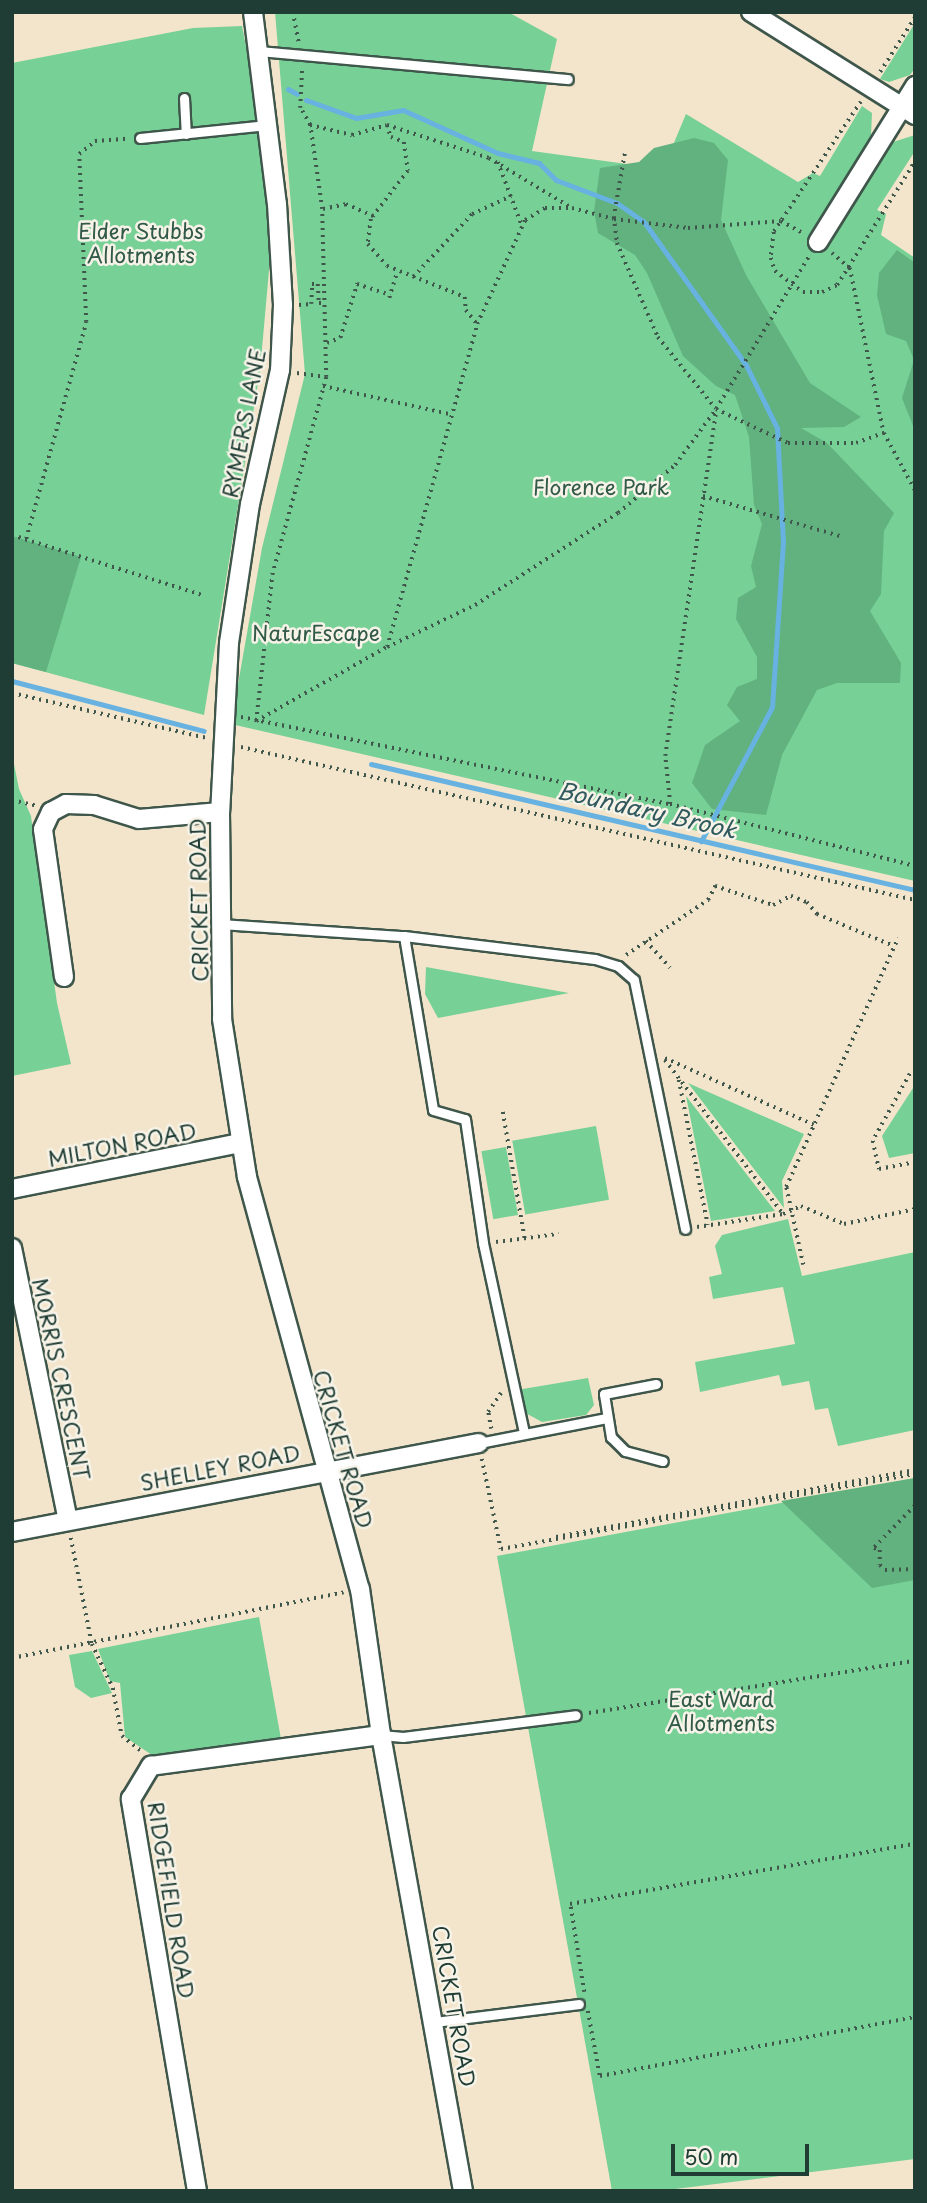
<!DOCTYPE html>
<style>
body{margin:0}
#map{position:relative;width:927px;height:2203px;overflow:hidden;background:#f2e5cb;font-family:"Playpen Sans",sans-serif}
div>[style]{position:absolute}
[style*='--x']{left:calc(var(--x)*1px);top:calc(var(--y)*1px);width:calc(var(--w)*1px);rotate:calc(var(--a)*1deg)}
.green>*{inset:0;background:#77d096;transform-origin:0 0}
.forest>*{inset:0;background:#61b27f}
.stream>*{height:5px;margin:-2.5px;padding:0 2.5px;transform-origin:2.5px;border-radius:2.5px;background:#67b2e0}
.path>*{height:3.5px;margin-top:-1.75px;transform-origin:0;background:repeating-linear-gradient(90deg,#3f564b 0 2px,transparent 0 7px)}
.roads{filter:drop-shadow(2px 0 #3f564b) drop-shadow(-2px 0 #3f564b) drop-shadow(0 2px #3f564b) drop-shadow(0 -2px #3f564b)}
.service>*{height:9px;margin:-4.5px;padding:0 4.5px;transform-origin:4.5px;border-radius:4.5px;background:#fff}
.minor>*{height:18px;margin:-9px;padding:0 9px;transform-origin:9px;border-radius:9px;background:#fff}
span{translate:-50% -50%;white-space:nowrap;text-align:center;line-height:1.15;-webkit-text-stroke:5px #f7f3e8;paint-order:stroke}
.park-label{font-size:21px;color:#315a48}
.street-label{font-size:21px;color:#1f3d34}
.water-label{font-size:23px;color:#315a5f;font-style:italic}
.frame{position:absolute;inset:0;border:14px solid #1f3d34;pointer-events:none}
.scale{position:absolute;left:671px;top:2144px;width:138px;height:32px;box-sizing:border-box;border:4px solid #1f3d34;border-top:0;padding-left:9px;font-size:21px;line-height:24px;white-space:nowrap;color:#1f3d34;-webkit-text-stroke:5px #f7f3e8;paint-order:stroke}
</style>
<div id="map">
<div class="green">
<div style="clip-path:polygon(275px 12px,508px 12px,557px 39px,532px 151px,663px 169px,686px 114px,798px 182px,813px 173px,820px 176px,862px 106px,872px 113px,871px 136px,839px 188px,854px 197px,890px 143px,915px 135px,915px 151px,877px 210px,886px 214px,881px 235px,915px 258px,915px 881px,231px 724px,262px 548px,305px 374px)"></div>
<div style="clip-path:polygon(915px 23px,915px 68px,910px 75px,889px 82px,880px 79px)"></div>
<div style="clip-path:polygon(242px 26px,262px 128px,271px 248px,260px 371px,204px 715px,12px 663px,12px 63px,193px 28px)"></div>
<div style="clip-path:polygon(12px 754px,19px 789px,31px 816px,57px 1003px,71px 1064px,12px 1076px)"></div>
<div style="clip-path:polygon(426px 967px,569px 993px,438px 1018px,425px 994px)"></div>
<div style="clip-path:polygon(688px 1083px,804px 1134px,782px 1181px,784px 1208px)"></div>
<div style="clip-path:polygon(915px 1085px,915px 1153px,889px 1158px,882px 1136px)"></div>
<div style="clip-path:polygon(686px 1096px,775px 1211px,711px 1221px)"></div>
<div style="left:596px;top:1126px;width:75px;height:85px;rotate:80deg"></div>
<div style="left:506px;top:1147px;width:69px;height:25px;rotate:80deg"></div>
<div style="clip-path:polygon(788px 1219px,802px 1276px,915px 1252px,915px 1430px,838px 1446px,828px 1408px,815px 1410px,809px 1381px,782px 1386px,779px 1375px,700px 1392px,695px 1362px,795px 1344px,783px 1287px,713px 1299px,709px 1277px,722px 1274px,715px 1246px,722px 1235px)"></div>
<div style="clip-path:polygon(588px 1378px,594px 1405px,586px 1415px,542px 1422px,522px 1411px,517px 1390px)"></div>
<div style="clip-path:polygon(915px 1478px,915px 2159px,659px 2191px,612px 2191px,497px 1556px)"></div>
<div style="clip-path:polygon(259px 1617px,281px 1739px,152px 1755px,125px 1737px,120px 1683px,110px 1681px,98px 1649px)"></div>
<div style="clip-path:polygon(92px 1651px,112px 1693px,91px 1698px,75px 1687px,69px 1655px)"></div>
</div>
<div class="forest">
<div style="clip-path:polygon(694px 138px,714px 143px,728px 160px,721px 220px,746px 275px,810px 383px,861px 417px,844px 427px,801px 428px,827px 443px,894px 513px,884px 531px,881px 594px,870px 611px,901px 663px,900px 683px,837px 683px,817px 690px,782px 755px,766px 815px,712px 809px,692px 783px,705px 745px,740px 721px,727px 705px,737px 687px,757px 679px,757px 657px,736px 619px,738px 598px,756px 587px,751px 566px,762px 524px,754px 505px,749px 437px,735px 395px,716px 386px,683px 356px,647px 273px,635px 255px,598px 233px,594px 211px,600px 168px,639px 162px,654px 148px)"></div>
<div style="clip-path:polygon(897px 250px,915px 263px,915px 431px,902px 398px,914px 360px,906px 341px,886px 334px,877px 295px,879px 273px)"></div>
<div style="clip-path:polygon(12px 536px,81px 557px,46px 672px,12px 663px)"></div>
<div style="clip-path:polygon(915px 1478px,915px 1580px,872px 1588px,781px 1501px)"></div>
</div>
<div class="stream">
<div style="--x:288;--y:89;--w:10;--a:29"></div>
<div style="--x:306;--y:100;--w:53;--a:19.8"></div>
<div style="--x:356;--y:118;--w:48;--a:-9.7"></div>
<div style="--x:403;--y:110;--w:104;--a:24.4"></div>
<div style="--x:498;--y:153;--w:42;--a:13.7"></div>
<div style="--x:539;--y:163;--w:24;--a:45"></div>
<div style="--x:556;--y:180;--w:65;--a:20.7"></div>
<div style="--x:617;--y:203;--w:33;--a:35"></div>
<div style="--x:644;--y:222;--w:176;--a:54.5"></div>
<div style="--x:746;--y:365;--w:70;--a:63.8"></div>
<div style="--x:777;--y:428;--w:114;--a:87"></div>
<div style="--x:783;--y:542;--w:165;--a:93.8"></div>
<div style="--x:772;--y:707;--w:152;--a:117.9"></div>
<div style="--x:12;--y:681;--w:198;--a:14.6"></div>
<div style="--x:371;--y:764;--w:558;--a:13.04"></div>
</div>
<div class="path">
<div style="--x:293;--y:12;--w:31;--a:79"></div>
<div style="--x:880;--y:72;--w:65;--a:-57.5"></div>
<div style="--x:861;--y:102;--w:156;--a:123.8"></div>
<div style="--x:774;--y:232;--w:26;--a:97"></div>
<div style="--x:771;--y:258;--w:14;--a:73"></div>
<div style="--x:775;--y:271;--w:35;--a:37"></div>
<div style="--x:803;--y:292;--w:19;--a:0"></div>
<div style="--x:822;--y:292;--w:17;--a:-25"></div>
<div style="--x:837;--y:285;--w:146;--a:-57.8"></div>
<div style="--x:310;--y:125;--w:43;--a:13.4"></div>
<div style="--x:352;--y:135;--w:36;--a:-16"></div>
<div style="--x:387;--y:125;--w:107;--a:17.9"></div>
<div style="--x:489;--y:158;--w:97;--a:31.1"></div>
<div style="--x:572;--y:208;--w:43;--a:14.7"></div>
<div style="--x:614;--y:219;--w:75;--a:6.9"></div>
<div style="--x:688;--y:228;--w:93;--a:-4.3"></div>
<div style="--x:781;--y:221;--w:25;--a:29"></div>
<div style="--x:387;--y:125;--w:13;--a:72"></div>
<div style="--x:391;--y:137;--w:14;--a:21"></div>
<div style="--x:404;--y:142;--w:29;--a:82"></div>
<div style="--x:408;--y:171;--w:61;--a:127.6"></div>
<div style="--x:371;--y:219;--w:25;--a:97"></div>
<div style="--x:368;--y:244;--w:29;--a:49"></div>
<div style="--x:387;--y:266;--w:84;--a:21.7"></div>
<div style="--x:465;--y:297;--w:13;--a:86"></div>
<div style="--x:466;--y:310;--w:18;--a:52"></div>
<div style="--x:625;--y:154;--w:64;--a:99.9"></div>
<div style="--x:614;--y:217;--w:26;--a:83"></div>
<div style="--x:617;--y:243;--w:103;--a:66.4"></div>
<div style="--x:658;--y:337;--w:92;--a:51.1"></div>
<div style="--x:716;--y:409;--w:80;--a:25.3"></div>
<div style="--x:788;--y:443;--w:68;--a:0"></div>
<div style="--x:856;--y:443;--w:30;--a:-20"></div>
<div style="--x:498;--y:162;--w:68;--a:69.4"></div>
<div style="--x:323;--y:209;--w:24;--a:-12"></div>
<div style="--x:346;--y:204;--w:30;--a:24"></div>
<div style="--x:832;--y:253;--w:23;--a:40"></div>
<div style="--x:850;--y:268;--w:168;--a:78.4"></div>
<div style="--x:884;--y:433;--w:65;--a:61.5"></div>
<div style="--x:413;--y:277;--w:86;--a:-46.9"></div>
<div style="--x:472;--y:214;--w:43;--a:-24.8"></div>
<div style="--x:389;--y:298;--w:28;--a:-73"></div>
<div style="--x:299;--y:305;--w:12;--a:-5"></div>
<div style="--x:311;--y:304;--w:20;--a:-87"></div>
<div style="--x:312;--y:284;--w:6;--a:0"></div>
<div style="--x:318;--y:284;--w:19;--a:87"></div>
<div style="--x:319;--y:303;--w:7;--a:0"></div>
<div style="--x:327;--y:343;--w:14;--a:-21"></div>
<div style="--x:340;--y:338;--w:57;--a:-72.5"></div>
<div style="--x:357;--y:284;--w:35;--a:18"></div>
<div style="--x:297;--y:373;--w:29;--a:8"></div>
<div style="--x:323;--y:386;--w:129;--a:12.5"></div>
<div style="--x:703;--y:496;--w:143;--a:16.3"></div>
<div style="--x:12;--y:535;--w:199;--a:17.5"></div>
<div style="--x:26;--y:539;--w:225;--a:-74.5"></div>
<div style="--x:86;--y:322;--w:168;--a:-92.4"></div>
<div style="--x:79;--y:154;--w:21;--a:-39"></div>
<div style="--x:95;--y:141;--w:32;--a:-4"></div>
<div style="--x:387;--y:647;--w:335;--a:-74.4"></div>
<div style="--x:477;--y:324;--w:115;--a:-65.2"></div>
<div style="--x:525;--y:220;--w:23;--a:-31"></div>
<div style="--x:545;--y:208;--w:25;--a:0"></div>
<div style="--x:12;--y:693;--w:200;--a:13"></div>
<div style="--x:241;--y:717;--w:438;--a:11.5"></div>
<div style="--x:670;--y:804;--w:253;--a:14.2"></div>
<div style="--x:256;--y:721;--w:150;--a:-29.5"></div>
<div style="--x:387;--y:647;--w:98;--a:-25.5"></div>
<div style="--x:475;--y:605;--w:170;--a:-32.8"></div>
<div style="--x:618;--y:513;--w:75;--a:-40.1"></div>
<div style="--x:675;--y:465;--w:69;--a:-53.8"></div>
<div style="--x:716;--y:409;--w:179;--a:-58.7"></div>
<div style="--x:256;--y:721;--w:147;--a:-83.7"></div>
<div style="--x:272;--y:575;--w:205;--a:-74.7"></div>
<div style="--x:326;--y:377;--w:168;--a:-91.4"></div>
<div style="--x:322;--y:209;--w:85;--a:-98.1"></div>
<div style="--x:310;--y:125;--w:20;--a:-120"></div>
<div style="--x:300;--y:108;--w:41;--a:-87.2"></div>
<div style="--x:241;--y:747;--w:691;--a:12.79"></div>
<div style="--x:12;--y:800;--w:26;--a:13"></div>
<div style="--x:670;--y:804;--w:48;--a:-95.9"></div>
<div style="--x:665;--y:756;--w:349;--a:-81.6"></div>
<div style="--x:646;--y:941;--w:36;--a:48"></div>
<div style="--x:626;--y:955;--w:99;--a:-33.9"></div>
<div style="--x:708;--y:900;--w:16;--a:-63"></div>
<div style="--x:715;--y:886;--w:61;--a:18.1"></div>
<div style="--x:773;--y:905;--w:20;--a:-27"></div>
<div style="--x:791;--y:896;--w:17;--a:21"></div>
<div style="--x:807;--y:902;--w:16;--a:50"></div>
<div style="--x:817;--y:914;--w:83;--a:22.6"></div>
<div style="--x:665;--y:1058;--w:163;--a:24.2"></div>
<div style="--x:665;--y:1060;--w:194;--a:52.5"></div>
<div style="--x:915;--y:1075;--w:5;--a:-169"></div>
<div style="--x:910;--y:1074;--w:77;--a:118.9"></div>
<div style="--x:873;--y:1141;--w:29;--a:78"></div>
<div style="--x:879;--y:1169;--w:37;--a:-11"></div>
<div style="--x:679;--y:1080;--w:148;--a:78.7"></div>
<div style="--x:503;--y:1112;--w:129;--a:80.2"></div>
<div style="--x:697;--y:1227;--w:87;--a:-8.6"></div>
<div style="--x:783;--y:1214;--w:20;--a:-24"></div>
<div style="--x:801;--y:1206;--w:47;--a:22.7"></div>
<div style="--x:844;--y:1224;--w:73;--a:-11.9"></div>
<div style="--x:496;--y:1242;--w:63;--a:-7.4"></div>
<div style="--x:803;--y:1265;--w:80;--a:-102.3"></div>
<div style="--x:786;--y:1187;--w:273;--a:-65.8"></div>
<div style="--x:491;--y:1429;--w:17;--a:-100"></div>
<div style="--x:488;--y:1412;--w:23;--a:-56"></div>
<div style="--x:482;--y:1459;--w:92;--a:78.1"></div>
<div style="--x:501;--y:1549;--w:421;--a:-10.3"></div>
<div style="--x:915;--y:1506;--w:59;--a:134.3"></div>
<div style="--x:874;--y:1548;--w:6;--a:18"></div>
<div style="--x:880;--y:1550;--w:15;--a:90"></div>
<div style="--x:880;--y:1565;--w:7;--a:45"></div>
<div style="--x:885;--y:1570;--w:30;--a:-2"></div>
<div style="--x:556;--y:1537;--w:365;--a:-10.6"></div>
<div style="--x:71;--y:1538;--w:108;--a:78.8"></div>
<div style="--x:92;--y:1644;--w:49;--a:64.5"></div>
<div style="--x:113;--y:1688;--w:49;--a:79.4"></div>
<div style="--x:122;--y:1736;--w:24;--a:38"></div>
<div style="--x:12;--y:1658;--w:338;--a:-11.2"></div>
<div style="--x:589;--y:1713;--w:330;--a:-9.1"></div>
<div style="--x:584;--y:1992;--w:89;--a:-99"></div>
<div style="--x:570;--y:1904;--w:350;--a:-9.9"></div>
<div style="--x:588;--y:2011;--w:66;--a:79.5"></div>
<div style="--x:600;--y:2076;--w:320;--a:-10.6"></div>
</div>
<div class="roads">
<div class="service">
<div style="--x:258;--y:51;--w:311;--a:5.2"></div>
<div style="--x:184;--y:98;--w:36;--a:87"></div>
<div style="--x:140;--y:138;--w:128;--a:-5.8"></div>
<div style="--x:221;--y:924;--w:183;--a:3.8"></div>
<div style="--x:404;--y:936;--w:176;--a:80.5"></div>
<div style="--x:433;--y:1110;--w:33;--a:16"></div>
<div style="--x:465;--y:1119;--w:125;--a:81.7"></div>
<div style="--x:483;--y:1243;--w:194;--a:77.8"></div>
<div style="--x:404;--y:936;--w:192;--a:6.9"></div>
<div style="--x:595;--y:959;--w:24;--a:17"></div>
<div style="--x:618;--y:966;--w:21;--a:41"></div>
<div style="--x:634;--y:980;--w:254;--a:78.4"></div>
<div style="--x:656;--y:1384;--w:53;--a:169.1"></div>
<div style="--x:604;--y:1394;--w:44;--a:80.8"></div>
<div style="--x:611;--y:1437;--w:20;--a:45"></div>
<div style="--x:625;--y:1451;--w:39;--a:15"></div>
<div style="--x:479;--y:1443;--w:130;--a:-11.1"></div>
<div style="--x:381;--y:1735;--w:22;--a:5"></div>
<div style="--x:403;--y:1737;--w:174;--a:-7.2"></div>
<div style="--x:435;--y:2022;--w:145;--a:-7.1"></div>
</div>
<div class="minor">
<div style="--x:253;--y:12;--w:193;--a:82.9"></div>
<div style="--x:277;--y:204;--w:101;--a:86.6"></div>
<div style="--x:283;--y:305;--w:65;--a:92.6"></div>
<div style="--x:280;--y:370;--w:137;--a:102.6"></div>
<div style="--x:250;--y:504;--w:141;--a:98.6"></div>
<div style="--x:229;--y:643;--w:169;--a:93"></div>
<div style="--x:220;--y:812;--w:207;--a:89.4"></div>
<div style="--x:222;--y:1019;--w:160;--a:81"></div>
<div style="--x:247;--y:1177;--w:427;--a:74.7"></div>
<div style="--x:360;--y:1589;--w:148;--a:81.8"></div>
<div style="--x:381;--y:1735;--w:463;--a:79.8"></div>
<div style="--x:751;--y:12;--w:194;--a:32.1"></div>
<div style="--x:818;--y:242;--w:184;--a:-58.1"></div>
<div style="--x:64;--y:977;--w:149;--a:-98.1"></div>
<div style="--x:43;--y:829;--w:19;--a:-65"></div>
<div style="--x:51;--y:812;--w:17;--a:-28"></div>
<div style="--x:66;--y:804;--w:28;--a:2"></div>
<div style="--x:94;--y:805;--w:47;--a:17.3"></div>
<div style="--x:139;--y:819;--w:81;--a:-4.9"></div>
<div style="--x:12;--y:1189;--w:233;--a:-11.4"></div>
<div style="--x:12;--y:1248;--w:278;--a:78.4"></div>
<div style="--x:12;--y:1532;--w:475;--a:-10.8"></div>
<div style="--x:197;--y:2191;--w:398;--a:-99.6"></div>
<div style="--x:131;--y:1799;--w:39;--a:-59"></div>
<div style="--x:151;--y:1766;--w:232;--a:-7.7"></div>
</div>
</div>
<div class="park-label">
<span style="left:141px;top:242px">Elder Stubbs<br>Allotments</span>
<span style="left:601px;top:486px">Florence Park</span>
<span style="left:316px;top:632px">NaturEscape</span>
<span style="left:721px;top:1710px">East Ward<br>Allotments</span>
</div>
<div class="street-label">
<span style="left:243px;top:423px;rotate:-79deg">RYMERS LANE</span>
<span style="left:198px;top:900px;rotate:-91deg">CRICKET ROAD</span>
<span style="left:122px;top:1144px;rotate:-11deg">MILTON ROAD</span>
<span style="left:62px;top:1379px;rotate:78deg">MORRIS CRESCENT</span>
<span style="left:344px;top:1449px;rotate:74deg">CRICKET ROAD</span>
<span style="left:220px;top:1467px;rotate:-11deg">SHELLEY ROAD</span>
<span style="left:172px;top:1900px;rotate:81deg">RIDGEFIELD ROAD</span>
<span style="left:455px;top:2006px;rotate:80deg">CRICKET ROAD</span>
</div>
<div class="water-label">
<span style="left:647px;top:810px;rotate:13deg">Boundary Brook</span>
</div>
<div class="frame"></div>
<div class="scale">50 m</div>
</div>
